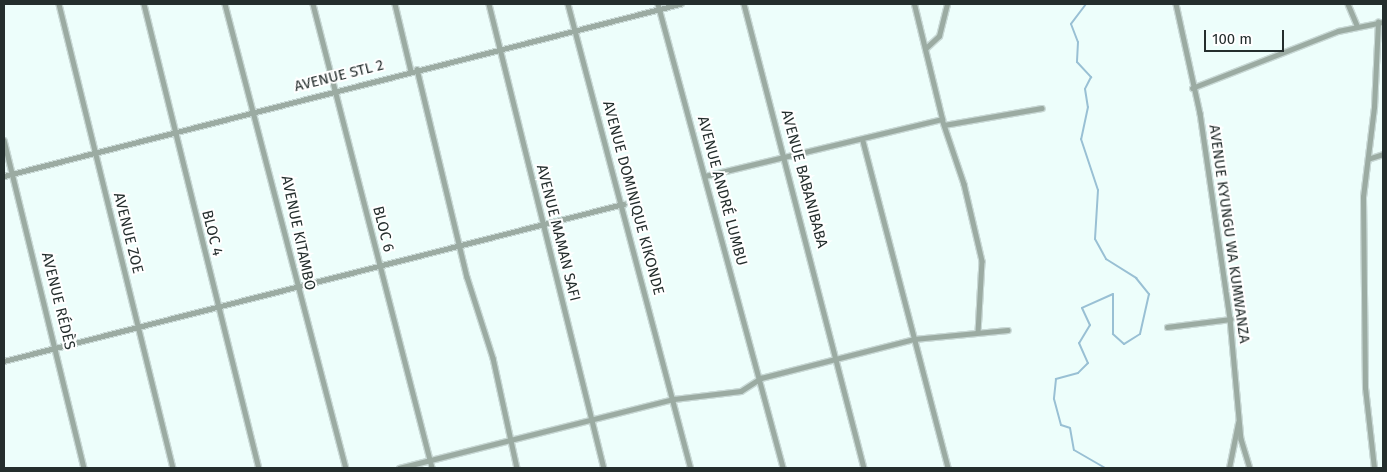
<!DOCTYPE html>
<meta charset="utf-8">
<style>
body{margin:0}
#map{position:relative;width:1387px;height:472px;overflow:hidden;background:#edfefb;font-family:"Fira Sans",sans-serif}
div>[style]{position:absolute}
[style*='--x']{left:calc(var(--x)*1px);top:calc(var(--y)*1px);width:calc(var(--w)*1px);rotate:calc(var(--a)*1deg)}
.stream>*{height:2px;margin:-1px;padding:0 1px;transform-origin:1px;border-radius:1px;background:#99c0d4}
.roads{filter:drop-shadow(1px 0 #c9d9d6) drop-shadow(-1px 0 #c9d9d6) drop-shadow(0 1px #c9d9d6) drop-shadow(0 -1px #c9d9d6)}
.minor>*{height:4.5px;margin:-2.25px;padding:0 2.25px;transform-origin:2.25px;border-radius:2.25px;background:#9baba2}
span{translate:-50% -50%;white-space:nowrap;text-align:center;line-height:1.15;-webkit-text-stroke:4px #fff;paint-order:stroke}
.street-label{font-size:15px;color:#242e2d}
.frame{position:absolute;inset:0;border:5px solid #242e2d;pointer-events:none}
.scale{position:absolute;left:1204px;top:30px;width:80px;height:22px;box-sizing:border-box;border:2px solid #242e2d;border-top:0;padding-left:6px;font-size:15px;line-height:18px;white-space:nowrap;color:#242e2d;-webkit-text-stroke:4px #fff;paint-order:stroke}
</style>
<div id="map">
<div class="stream">
<div style="--x:1086;--y:4;--w:25;--a:127"></div>
<div style="--x:1071;--y:24;--w:19;--a:69"></div>
<div style="--x:1078;--y:42;--w:20;--a:93"></div>
<div style="--x:1077;--y:62;--w:21;--a:47"></div>
<div style="--x:1091;--y:77;--w:13;--a:117"></div>
<div style="--x:1085;--y:89;--w:18;--a:81"></div>
<div style="--x:1088;--y:107;--w:33;--a:102"></div>
<div style="--x:1081;--y:139;--w:54;--a:71.6"></div>
<div style="--x:1098;--y:190;--w:49;--a:93.5"></div>
<div style="--x:1095;--y:239;--w:23;--a:61"></div>
<div style="--x:1106;--y:259;--w:36;--a:32"></div>
<div style="--x:1136;--y:278;--w:21;--a:51"></div>
<div style="--x:1149;--y:294;--w:41;--a:102.7"></div>
<div style="--x:1140;--y:334;--w:19;--a:148"></div>
<div style="--x:1124;--y:344;--w:15;--a:-138"></div>
<div style="--x:1113;--y:334;--w:40;--a:-90"></div>
<div style="--x:1113;--y:294;--w:34;--a:156"></div>
<div style="--x:1082;--y:308;--w:19;--a:65"></div>
<div style="--x:1090;--y:325;--w:21;--a:121"></div>
<div style="--x:1079;--y:343;--w:22;--a:66"></div>
<div style="--x:1088;--y:363;--w:14;--a:135"></div>
<div style="--x:1078;--y:373;--w:23;--a:165"></div>
<div style="--x:1056;--y:379;--w:20;--a:96"></div>
<div style="--x:1054;--y:399;--w:27;--a:75"></div>
<div style="--x:1061;--y:425;--w:9;--a:18"></div>
<div style="--x:1070;--y:428;--w:22;--a:80"></div>
<div style="--x:1074;--y:450;--w:36;--a:30"></div>
</div>
<div class="roads">
<div class="minor">
<div style="--x:59;--y:4;--w:478;--a:76.2"></div>
<div style="--x:144;--y:4;--w:478;--a:76.1"></div>
<div style="--x:225;--y:4;--w:480;--a:75.4"></div>
<div style="--x:313;--y:4;--w:479;--a:75.6"></div>
<div style="--x:395;--y:4;--w:69;--a:76.6"></div>
<div style="--x:489;--y:4;--w:478;--a:76.1"></div>
<div style="--x:568;--y:4;--w:480;--a:75.2"></div>
<div style="--x:658;--y:4;--w:481;--a:74.9"></div>
<div style="--x:744;--y:4;--w:479;--a:75.5"></div>
<div style="--x:1176;--y:4;--w:112;--a:77.6"></div>
<div style="--x:1200;--y:113;--w:208;--a:81.7"></div>
<div style="--x:1230;--y:319;--w:121;--a:84.8"></div>
<div style="--x:1241;--y:439;--w:30;--a:73"></div>
<div style="--x:1348;--y:4;--w:23;--a:67"></div>
<div style="--x:925;--y:49;--w:19;--a:-43"></div>
<div style="--x:939;--y:36;--w:33;--a:-76"></div>
<div style="--x:417;--y:69;--w:214;--a:76.5"></div>
<div style="--x:467;--y:277;--w:85;--a:72.2"></div>
<div style="--x:493;--y:358;--w:113;--a:77.7"></div>
<div style="--x:1192;--y:88;--w:157;--a:-21.3"></div>
<div style="--x:1338;--y:31;--w:46;--a:-11.3"></div>
<div style="--x:942;--y:119;--w:69;--a:71.3"></div>
<div style="--x:964;--y:184;--w:79;--a:76.8"></div>
<div style="--x:982;--y:261;--w:71;--a:93.2"></div>
<div style="--x:944;--y:125;--w:99;--a:-9.8"></div>
<div style="--x:4;--y:140;--w:338;--a:76.3"></div>
<div style="--x:863;--y:141;--w:338;--a:75.4"></div>
<div style="--x:1368;--y:159;--w:16;--a:-18"></div>
<div style="--x:4;--y:176;--w:698;--a:-14.28"></div>
<div style="--x:705;--y:176;--w:244;--a:-13.5"></div>
<div style="--x:942;--y:119;--w:118;--a:-103.7"></div>
<div style="--x:1167;--y:327;--w:64;--a:-7.2"></div>
<div style="--x:4;--y:361;--w:639;--a:-14.23"></div>
<div style="--x:399;--y:468;--w:284;--a:-14.1"></div>
<div style="--x:674;--y:399;--w:67;--a:-6.8"></div>
<div style="--x:741;--y:391;--w:24;--a:-33"></div>
<div style="--x:761;--y:378;--w:158;--a:-14.3"></div>
<div style="--x:914;--y:339;--w:94;--a:-5.5"></div>
<div style="--x:1229;--y:468;--w:46;--a:-78.7"></div>
<div style="--x:1374;--y:468;--w:81;--a:-96.4"></div>
<div style="--x:1365;--y:388;--w:191;--a:-90.6"></div>
<div style="--x:1363;--y:197;--w:91;--a:-83"></div>
<div style="--x:1374;--y:107;--w:85;--a:-87.3"></div>
</div>
</div>
<div class="street-label">
<span style="left:339px;top:76px;rotate:-14deg">AVENUE STL 2</span>
<span style="left:804px;top:179px;rotate:75deg">AVENUE BABANIBABA</span>
<span style="left:722px;top:191px;rotate:75deg">AVENUE ANDRÉ LUMBU</span>
<span style="left:633px;top:198px;rotate:75deg">AVENUE DOMINIQUE KIKONDE</span>
<span style="left:383px;top:229px;rotate:76deg">BLOC 6</span>
<span style="left:128px;top:233px;rotate:76deg">AVENUE ZOE</span>
<span style="left:212px;top:233px;rotate:76deg">BLOC 4</span>
<span style="left:298px;top:233px;rotate:78deg">AVENUE KITAMBO</span>
<span style="left:558px;top:233px;rotate:76deg">AVENUE MAMAN SAFI</span>
<span style="left:1229px;top:234px;rotate:82deg">AVENUE KYUNGU WA KUMWANZA</span>
<span style="left:58px;top:301px;rotate:76deg">AVENUE RÉDÈS</span>
</div>
<div class="frame"></div>
<div class="scale">100 m</div>
</div>
